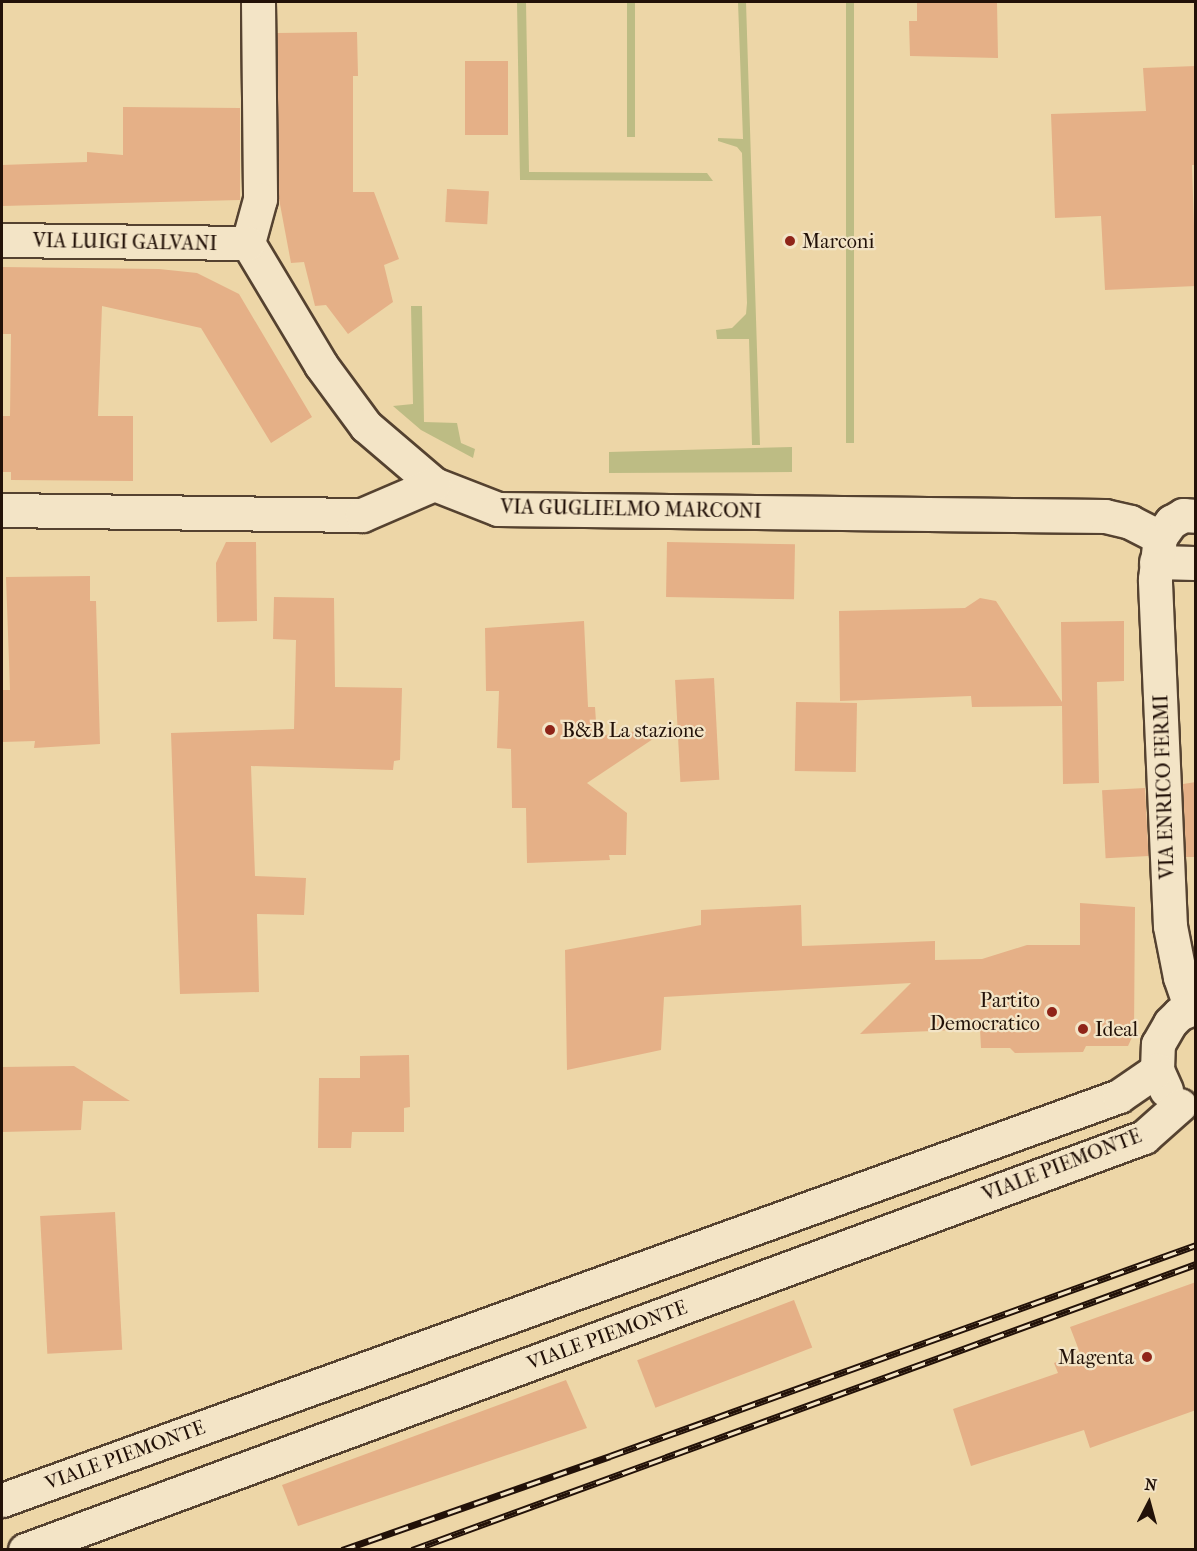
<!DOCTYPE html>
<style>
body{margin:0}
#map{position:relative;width:1197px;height:1551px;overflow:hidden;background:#edd6a7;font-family:"IM FELL French Canon",serif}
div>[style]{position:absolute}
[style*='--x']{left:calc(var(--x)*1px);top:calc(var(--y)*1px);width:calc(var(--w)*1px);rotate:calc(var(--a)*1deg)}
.green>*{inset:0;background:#bdbc84;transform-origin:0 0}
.building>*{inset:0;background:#e5b087;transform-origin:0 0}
.roads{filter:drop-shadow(2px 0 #554230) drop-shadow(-2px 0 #554230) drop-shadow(0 2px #554230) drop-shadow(0 -2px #554230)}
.minor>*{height:33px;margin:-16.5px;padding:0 16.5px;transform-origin:16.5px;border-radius:16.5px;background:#f3e4c6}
.rail>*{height:7px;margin-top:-3.5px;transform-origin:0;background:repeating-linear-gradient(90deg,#f3e4c6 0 14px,#221108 0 28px);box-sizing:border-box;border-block:2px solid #221108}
.dots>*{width:16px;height:16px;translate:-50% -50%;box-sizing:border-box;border:3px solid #f3e4c6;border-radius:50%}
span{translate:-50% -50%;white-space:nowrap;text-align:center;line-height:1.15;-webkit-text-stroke:4.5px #f3e4c6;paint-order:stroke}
.poi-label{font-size:20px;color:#221108}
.left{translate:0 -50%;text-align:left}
.right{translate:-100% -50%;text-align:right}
.street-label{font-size:20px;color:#221108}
.frame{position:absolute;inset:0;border:3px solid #221108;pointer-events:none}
.north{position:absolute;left:1119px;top:1473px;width:60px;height:60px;-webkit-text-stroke:4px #f3e4c6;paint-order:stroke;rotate:6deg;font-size:16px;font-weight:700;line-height:24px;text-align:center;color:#221108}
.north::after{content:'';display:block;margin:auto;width:21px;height:27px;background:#221108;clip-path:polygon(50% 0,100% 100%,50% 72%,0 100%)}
</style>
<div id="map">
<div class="green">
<div style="clip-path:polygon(517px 2px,526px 2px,529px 172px,707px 173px,713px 181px,520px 180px)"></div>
<div style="left:627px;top:2px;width:8px;height:135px"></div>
<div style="clip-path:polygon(738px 2px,746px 2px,760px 445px,752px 445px,749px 339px,717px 339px,716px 330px,732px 328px,746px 314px,747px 303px,742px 153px,737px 147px,718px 141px,718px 138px,743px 139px)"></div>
<div style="left:846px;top:2px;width:8px;height:441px"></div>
<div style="clip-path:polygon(411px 306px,422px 306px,424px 422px,457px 423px,461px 443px,475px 449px,473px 458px,421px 430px,393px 406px,413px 404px)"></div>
<div style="clip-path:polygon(792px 447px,792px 472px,609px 473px,609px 452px)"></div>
</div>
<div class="building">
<div style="clip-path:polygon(917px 2px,997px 2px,998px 58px,910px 56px,909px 21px,917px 21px)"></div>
<div style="clip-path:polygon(357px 32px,358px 76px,353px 76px,353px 192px,374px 192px,399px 259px,384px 265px,393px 302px,348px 334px,326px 305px,315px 306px,304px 262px,291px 263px,279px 199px,277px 33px)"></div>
<div style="left:465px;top:61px;width:43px;height:74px"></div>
<div style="clip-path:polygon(1196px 66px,1196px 165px,1192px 165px,1196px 286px,1105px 290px,1101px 216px,1055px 218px,1051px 114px,1146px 111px,1143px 68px)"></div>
<div style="clip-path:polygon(123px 107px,240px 108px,240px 200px,2px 206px,2px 165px,87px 162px,87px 152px,123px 155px)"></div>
<div style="left:447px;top:189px;width:42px;height:33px;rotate:3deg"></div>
<div style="clip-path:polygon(2px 267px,159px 269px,197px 273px,239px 294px,312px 417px,271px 443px,201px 328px,102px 306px,98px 416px,133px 416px,133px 481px,11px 480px,11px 472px,2px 472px,2px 416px,10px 416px,11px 334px,2px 334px)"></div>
<div style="clip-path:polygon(226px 542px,256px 542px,257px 621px,217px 622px,216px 563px)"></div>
<div style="left:667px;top:542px;width:128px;height:55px;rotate:1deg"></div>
<div style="clip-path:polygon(90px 576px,90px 601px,96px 601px,100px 744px,34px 748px,35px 741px,2px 742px,2px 690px,10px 690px,6px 577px)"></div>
<div style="clip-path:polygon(274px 597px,334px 598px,335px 687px,402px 688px,400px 760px,394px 761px,393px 770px,251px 766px,255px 876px,306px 878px,304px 915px,257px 914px,259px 992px,180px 994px,171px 733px,294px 729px,296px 640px,273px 639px)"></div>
<div style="clip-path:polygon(980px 598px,996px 601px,1062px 702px,1061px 622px,1124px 621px,1124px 681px,1097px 682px,1099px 783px,1063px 784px,1062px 706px,972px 707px,971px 696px,840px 701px,839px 611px,965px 608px)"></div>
<div style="clip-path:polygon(584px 621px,588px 707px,595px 707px,597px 736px,671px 727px,587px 783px,627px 813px,626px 855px,609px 855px,610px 860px,527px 863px,526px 808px,512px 808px,511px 749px,497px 748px,499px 691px,486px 691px,485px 628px)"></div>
<div style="left:714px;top:678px;width:102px;height:39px;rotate:87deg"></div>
<div style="left:796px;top:702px;width:61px;height:69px;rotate:1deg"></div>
<div style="clip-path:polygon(1196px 782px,1196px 857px,1186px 857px,1183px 784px)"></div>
<div style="left:1145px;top:788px;width:68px;height:43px;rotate:87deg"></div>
<div style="clip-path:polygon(1080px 903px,1135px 907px,1134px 1033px,1128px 1046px,1086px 1046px,1083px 1052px,1015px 1053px,1010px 1048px,981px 1048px,980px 1029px,860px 1034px,911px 983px,664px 997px,661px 1050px,567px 1070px,565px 950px,701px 925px,701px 910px,801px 905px,802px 946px,935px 941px,935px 960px,982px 959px,1027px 945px,1080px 945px)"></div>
<div style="clip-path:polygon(409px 1055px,410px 1107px,404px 1108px,404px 1132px,352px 1132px,351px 1148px,318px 1148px,319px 1078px,360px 1078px,360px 1056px)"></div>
<div style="clip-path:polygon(74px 1066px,130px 1101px,83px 1101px,81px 1130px,2px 1132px,2px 1067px)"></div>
<div style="left:115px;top:1212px;width:138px;height:75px;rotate:87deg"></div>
<div style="clip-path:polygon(1196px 1282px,1196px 1410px,1090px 1448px,1084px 1430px,971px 1466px,953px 1409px,1058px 1373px,1054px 1363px,1080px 1353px,1070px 1327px)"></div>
<div style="left:794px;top:1300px;width:51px;height:168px;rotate:69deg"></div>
<div style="clip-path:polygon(566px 1380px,587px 1428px,298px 1526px,282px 1485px)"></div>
</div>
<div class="roads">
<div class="minor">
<div style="--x:258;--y:2;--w:197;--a:89.4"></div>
<div style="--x:260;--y:199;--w:46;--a:105.3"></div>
<div style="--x:248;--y:243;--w:142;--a:59.1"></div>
<div style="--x:321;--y:365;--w:76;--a:53.6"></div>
<div style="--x:366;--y:426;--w:89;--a:40.5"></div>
<div style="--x:434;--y:484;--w:69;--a:21.3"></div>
<div style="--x:498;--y:509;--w:607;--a:0.66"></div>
<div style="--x:1105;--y:516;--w:26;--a:13"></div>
<div style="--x:1130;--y:522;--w:34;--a:27"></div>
<div style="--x:2;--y:240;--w:246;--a:0.7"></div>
<div style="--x:2;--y:510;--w:360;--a:0.8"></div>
<div style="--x:362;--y:515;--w:78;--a:-23.3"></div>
<div style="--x:1156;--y:562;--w:40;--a:1.4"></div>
<div style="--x:1191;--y:1009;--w:34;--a:-109"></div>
<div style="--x:1180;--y:977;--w:52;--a:-101.1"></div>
<div style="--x:1170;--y:926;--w:347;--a:-92.5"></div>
<div style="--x:1155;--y:579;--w:42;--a:-83.2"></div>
<div style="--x:1160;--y:537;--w:19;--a:-54"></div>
<div style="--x:1171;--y:522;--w:14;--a:-30"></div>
<div style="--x:1183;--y:515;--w:13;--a:4"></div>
<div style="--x:1166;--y:1090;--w:22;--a:-114"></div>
<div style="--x:1157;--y:1070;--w:26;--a:-88"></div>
<div style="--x:1158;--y:1044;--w:24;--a:-60"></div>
<div style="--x:1170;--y:1023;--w:13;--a:-45"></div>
<div style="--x:1179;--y:1014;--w:18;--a:-22"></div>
<div style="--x:2;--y:1500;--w:1188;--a:-19.88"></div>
<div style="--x:1119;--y:1096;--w:46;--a:-34.4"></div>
<div style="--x:25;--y:1550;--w:1193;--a:-20.26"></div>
<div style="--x:1144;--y:1137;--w:48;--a:-41.6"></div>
</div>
</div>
<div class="rail">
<div style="--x:342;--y:1550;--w:284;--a:-19.3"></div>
<div style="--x:610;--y:1456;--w:623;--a:-19.8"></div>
<div style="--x:412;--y:1550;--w:835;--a:-20.04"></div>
</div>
<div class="dots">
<div style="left:790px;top:241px;background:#8f2418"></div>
<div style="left:550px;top:730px;background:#8f2418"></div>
<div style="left:1052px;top:1012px;background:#8f2418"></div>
<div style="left:1083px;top:1029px;background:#8f2418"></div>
<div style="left:1147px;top:1357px;background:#8f2418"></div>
</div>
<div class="poi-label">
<span class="left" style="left:802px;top:241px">Marconi</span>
<span class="left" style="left:562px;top:730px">B&amp;B La stazione</span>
<span class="right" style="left:1040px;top:1012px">Partito<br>Democratico</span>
<span class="left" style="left:1095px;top:1029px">Ideal</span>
<span class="right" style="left:1134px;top:1357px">Magenta</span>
</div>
<div class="street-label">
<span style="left:125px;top:242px;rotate:1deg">VIA LUIGI GALVANI</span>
<span style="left:631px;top:509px;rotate:1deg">VIA GUGLIELMO MARCONI</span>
<span style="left:1164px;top:787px;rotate:-92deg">VIA ENRICO FERMI</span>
<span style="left:1062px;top:1165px;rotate:-21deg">VIALE PIEMONTE</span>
<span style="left:607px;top:1335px;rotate:-20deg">VIALE PIEMONTE</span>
<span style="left:125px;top:1455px;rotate:-20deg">VIALE PIEMONTE</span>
</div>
<div class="frame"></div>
<div class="north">N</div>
</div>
